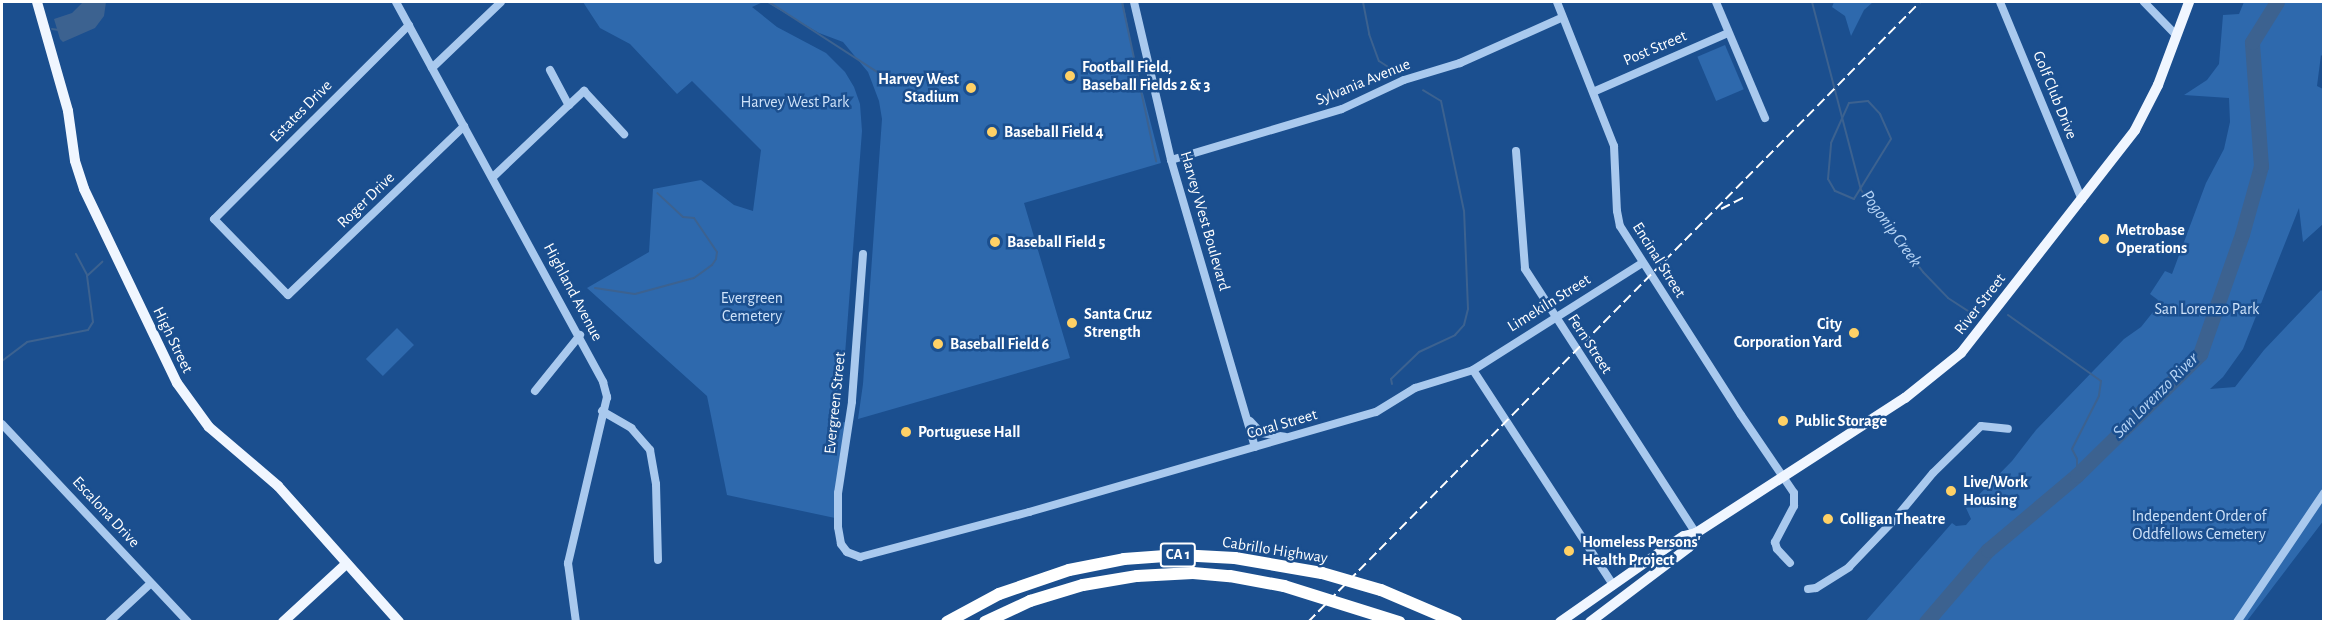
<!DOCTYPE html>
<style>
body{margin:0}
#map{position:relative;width:2325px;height:623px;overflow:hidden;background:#1b4f8f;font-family:"Alegreya Sans",sans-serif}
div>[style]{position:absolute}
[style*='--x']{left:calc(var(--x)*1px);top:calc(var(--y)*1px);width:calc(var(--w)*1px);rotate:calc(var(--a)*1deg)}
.green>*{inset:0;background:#2e69ad;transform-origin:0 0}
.water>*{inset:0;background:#3c6290}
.stream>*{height:2px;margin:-1px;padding:0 1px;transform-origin:1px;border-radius:1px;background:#3c6290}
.river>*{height:15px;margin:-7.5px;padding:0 7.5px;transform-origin:7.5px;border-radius:7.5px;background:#3c6290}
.minor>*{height:8px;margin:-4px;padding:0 4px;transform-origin:4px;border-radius:4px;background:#a9c9ee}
.major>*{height:10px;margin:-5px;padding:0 5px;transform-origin:5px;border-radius:5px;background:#f0f6ff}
.highway>*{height:12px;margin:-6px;padding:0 6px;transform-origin:6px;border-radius:6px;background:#fff}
.rail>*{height:2px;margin-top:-1px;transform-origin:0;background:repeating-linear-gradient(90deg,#fff 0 10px,transparent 0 14.5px)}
.dots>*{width:16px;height:16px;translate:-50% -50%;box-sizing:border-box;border:3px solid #1b4f8f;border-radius:50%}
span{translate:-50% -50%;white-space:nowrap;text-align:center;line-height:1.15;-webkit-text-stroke:5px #1b4f8f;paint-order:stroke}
.shield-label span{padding:2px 4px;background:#1b4f8f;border:2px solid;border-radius:4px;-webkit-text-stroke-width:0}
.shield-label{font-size:15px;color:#fff;font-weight:700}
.street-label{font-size:16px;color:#fff}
.poi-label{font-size:16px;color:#fff;font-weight:700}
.left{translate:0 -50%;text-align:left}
.right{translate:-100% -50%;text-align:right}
.park-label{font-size:16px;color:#cfe3fa}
.water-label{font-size:18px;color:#b5d3f5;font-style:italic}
.frame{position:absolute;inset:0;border:3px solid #fff;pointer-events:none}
</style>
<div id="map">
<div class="green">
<div style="clip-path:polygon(583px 2px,763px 2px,752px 7px,777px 27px,826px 53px,845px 72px,854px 87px,860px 104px,862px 131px,843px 381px,837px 424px,849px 421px,835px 518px,727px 495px,707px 396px,587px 288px,649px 252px,653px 189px,701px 180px,734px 205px,753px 211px,761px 150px,692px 81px,677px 94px,630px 44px,600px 28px)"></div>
<div style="clip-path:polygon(766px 2px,1123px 2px,1135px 62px,1161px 163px,1024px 203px,1070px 358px,858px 419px,863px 384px,882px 119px,879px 101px,868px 72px,843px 42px,819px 33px)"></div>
<div style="clip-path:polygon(1834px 2px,1873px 2px,1864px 10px,1851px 36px,1845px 16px,1832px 7px)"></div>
<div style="clip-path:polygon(2244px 2px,2323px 2px,2323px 57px,2321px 55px,2317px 86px,2323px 89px,2323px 224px,2303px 242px,2299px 208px,2243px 349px,2223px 377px,2210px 389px,2235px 387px,2264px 350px,2321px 290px,2323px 292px,2324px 520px,2247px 621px,1865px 622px,1952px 523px,1956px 526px,1966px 525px,1971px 519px,1966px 508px,2012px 461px,2036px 430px,2124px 339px,2141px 327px,2153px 312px,2158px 300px,2150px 294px,2165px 271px,2172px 274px,2206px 183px,2224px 149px,2230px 122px,2229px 98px,2184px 95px,2207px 80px,2219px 64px,2223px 15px,2239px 14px)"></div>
<div style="left:1725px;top:45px;width:48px;height:30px;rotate:67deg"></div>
<div style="left:397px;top:328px;width:24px;height:44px;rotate:45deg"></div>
</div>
<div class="water">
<div style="clip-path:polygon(83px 2px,106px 2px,104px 16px,95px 28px,63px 42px,60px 39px,54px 19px,72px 13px)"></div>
</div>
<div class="stream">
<div style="--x:769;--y:2;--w:135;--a:32.9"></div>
<div style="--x:882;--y:75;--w:21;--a:19"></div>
<div style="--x:1122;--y:2;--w:163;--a:77.9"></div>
<div style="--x:1363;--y:2;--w:33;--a:79"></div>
<div style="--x:1369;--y:34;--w:29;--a:70"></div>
<div style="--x:1379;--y:61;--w:17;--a:33"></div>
<div style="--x:1812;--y:2;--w:194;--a:75.4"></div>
<div style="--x:1861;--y:190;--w:103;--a:52.9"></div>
<div style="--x:1923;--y:272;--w:36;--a:46"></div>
<div style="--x:1948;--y:298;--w:30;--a:33"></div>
<div style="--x:1973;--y:314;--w:17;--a:-45"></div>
<div style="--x:52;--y:29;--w:7;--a:8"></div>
<div style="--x:1868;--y:101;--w:18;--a:47"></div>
<div style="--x:1880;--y:114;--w:27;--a:66"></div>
<div style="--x:1891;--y:139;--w:70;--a:121.7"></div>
<div style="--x:1854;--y:199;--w:21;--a:-157"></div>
<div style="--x:1835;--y:191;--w:14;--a:-120"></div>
<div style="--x:1828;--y:179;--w:36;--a:-85"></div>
<div style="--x:1831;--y:143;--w:44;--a:-65.8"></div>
<div style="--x:1849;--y:103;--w:19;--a:-6"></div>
<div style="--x:76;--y:254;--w:24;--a:62"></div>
<div style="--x:595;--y:288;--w:40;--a:8.5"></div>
<div style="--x:635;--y:294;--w:61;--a:-15.2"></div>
<div style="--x:694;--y:278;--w:22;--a:-36"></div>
<div style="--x:712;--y:265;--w:7;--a:-56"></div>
<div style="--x:716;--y:259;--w:7;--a:-82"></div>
<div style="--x:717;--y:252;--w:41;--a:-124.1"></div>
<div style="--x:694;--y:218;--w:11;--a:-175"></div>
<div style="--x:683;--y:217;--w:35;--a:-137"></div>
<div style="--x:2008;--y:315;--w:114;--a:35.4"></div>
<div style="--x:2101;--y:381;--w:15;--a:98"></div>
<div style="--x:2099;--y:396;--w:59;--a:117"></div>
<div style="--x:2072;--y:449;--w:11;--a:63"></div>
<div style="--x:2077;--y:459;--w:16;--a:90"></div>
<div style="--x:2;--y:361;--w:31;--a:-37"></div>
<div style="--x:27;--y:342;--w:62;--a:-11.1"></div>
<div style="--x:88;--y:330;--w:9;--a:-58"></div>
<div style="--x:93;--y:322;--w:46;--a:-97.4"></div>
<div style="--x:87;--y:276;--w:21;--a:-43"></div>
<div style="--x:1392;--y:384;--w:5;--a:-101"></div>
<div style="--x:1391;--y:379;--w:39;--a:-44"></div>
<div style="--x:1419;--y:352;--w:40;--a:-25"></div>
<div style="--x:1455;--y:335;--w:13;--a:-48"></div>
<div style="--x:1464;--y:325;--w:16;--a:-76"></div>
<div style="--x:1468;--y:309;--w:98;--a:-92.3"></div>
<div style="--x:1464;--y:211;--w:112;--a:-101.8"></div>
<div style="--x:1441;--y:101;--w:21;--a:-149"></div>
</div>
<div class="river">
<div style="--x:1926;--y:622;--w:95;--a:-49.3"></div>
<div style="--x:1988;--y:550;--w:116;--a:-40.1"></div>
<div style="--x:2077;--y:475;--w:173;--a:-44.5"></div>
<div style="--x:2200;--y:354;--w:127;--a:-70.7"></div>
<div style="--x:2242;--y:234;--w:71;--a:-74.4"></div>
<div style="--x:2261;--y:166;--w:124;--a:-94.2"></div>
<div style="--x:2252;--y:42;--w:47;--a:-58"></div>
</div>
<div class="minor">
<div style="--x:396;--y:2;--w:433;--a:61.4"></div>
<div style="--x:603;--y:382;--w:16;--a:75"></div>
<div style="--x:607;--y:397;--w:171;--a:103.2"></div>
<div style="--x:568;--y:563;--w:60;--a:82.3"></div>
<div style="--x:1134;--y:2;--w:162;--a:76.8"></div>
<div style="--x:1171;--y:160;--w:299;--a:73.7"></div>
<div style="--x:1557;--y:2;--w:155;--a:68.4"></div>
<div style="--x:1614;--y:146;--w:65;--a:87.4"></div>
<div style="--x:1617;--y:211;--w:15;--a:79"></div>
<div style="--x:1620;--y:226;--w:224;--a:57.4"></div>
<div style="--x:1741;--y:415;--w:94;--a:55.8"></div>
<div style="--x:1794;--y:493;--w:13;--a:90"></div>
<div style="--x:1794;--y:506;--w:41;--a:117.8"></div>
<div style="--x:1775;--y:542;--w:7;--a:74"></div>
<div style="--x:1777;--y:549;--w:19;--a:47"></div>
<div style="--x:1716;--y:2;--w:126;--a:67.1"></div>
<div style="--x:2000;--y:2;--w:214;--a:67.5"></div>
<div style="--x:2144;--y:2;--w:46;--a:45.9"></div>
<div style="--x:409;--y:25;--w:275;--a:135.1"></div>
<div style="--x:214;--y:219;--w:106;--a:45.8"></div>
<div style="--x:288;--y:295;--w:244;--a:-43.8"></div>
<div style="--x:432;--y:68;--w:95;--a:-43.7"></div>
<div style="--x:550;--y:70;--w:40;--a:62"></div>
<div style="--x:569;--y:105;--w:21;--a:-43"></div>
<div style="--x:584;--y:91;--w:59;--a:47.1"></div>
<div style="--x:1593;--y:92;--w:147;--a:-23.6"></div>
<div style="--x:1516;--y:151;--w:118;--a:85.6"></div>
<div style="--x:1525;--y:269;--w:315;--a:57.1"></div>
<div style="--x:1171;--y:160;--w:178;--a:-16.6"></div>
<div style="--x:1342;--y:109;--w:68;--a:-25.1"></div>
<div style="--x:1404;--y:80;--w:59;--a:-16.9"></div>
<div style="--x:1460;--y:63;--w:111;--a:-24"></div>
<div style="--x:493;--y:177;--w:105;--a:-43.5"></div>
<div style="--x:863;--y:254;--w:148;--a:94.3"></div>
<div style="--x:852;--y:402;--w:92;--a:98.7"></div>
<div style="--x:838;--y:493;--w:34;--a:90"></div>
<div style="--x:838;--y:527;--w:17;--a:80"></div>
<div style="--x:841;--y:544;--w:10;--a:53"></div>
<div style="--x:847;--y:552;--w:14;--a:21"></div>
<div style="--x:860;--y:557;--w:175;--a:-14.9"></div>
<div style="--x:1029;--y:512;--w:361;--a:-16.1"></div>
<div style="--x:1376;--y:412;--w:46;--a:-31.6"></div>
<div style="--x:1415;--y:388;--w:61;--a:-17.2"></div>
<div style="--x:1473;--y:370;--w:200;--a:-32.3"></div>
<div style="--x:1473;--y:370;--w:257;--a:56.9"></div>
<div style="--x:535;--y:391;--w:72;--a:-51.2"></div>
<div style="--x:602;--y:411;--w:34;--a:30"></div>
<div style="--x:631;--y:428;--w:29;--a:49"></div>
<div style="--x:650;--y:450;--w:35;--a:80"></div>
<div style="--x:656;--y:484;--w:76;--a:88.5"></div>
<div style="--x:1250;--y:421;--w:16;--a:47"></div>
<div style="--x:1261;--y:433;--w:24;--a:9"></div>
<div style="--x:2;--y:424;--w:272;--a:46.8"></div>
<div style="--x:1808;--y:589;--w:8;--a:-7"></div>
<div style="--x:1816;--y:588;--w:39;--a:-32"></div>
<div style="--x:1849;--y:567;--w:65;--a:-46.2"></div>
<div style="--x:1894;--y:520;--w:61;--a:-50.3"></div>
<div style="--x:1933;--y:473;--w:67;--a:-44.4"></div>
<div style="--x:1981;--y:426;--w:27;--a:6"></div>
<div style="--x:109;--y:622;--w:57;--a:-42.9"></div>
<div style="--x:2237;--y:622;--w:156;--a:-56"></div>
</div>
<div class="major">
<div style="--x:37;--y:2;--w:113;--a:74.1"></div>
<div style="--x:68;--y:111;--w:50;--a:82"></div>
<div style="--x:75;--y:161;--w:29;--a:72"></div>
<div style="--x:84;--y:189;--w:215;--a:64.4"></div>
<div style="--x:177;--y:383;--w:54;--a:54"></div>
<div style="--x:209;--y:427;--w:91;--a:40.5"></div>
<div style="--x:278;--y:486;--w:182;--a:48.3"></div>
<div style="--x:283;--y:622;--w:86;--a:-42.6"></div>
<div style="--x:1560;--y:622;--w:126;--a:-35"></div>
<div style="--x:1663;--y:550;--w:25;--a:-34"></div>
<div style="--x:1684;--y:536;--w:12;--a:-14"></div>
<div style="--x:1696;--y:533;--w:249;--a:-32.9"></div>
<div style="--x:1905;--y:398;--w:72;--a:-38.8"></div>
<div style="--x:1961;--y:353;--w:283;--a:-52"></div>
<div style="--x:2135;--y:130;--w:51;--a:-62.9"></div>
<div style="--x:2158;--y:85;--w:89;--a:-69.5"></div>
<div style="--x:1590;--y:622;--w:124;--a:-37.1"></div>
<div style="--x:1689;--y:547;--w:16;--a:-63"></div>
</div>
<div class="highway">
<div style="--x:947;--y:622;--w:59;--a:-28.3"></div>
<div style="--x:999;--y:594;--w:74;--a:-18.9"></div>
<div style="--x:1069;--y:570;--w:56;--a:-11.3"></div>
<div style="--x:1124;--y:559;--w:55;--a:-4.2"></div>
<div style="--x:1179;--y:555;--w:56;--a:3.1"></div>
<div style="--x:1235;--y:558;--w:88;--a:9.8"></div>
<div style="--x:1322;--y:573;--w:61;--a:16.1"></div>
<div style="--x:1381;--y:590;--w:82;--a:23.1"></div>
<div style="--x:985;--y:622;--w:50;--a:-25"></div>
<div style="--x:1030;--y:601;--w:55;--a:-16.8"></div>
<div style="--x:1083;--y:585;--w:55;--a:-9.5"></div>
<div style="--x:1137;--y:576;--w:56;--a:-3.1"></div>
<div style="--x:1193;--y:573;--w:37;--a:5"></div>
<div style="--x:1230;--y:576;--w:55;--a:10.5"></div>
<div style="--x:1284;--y:586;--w:121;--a:17.4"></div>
</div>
<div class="rail">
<div style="--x:1721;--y:209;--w:25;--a:-27"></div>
<div style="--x:1308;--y:622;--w:871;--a:-45.37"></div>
</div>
<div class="dots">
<div style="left:1070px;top:76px;background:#ffd166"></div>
<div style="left:971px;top:88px;background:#ffd166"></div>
<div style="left:992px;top:132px;background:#ffd166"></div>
<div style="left:2104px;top:239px;background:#ffd166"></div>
<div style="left:995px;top:242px;background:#ffd166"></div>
<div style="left:1072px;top:323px;background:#ffd166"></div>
<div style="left:1854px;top:333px;background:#ffd166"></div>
<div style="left:938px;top:344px;background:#ffd166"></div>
<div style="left:1783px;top:421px;background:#ffd166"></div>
<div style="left:906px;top:432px;background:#ffd166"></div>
<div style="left:1951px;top:491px;background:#ffd166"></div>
<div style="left:1828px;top:519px;background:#ffd166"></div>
<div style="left:1569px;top:551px;background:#ffd166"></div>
</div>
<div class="shield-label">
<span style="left:1178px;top:555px">CA 1</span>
</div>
<div class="street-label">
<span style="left:1655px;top:48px;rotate:-23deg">Post Street</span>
<span style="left:1363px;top:82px;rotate:-22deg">Sylvania Avenue</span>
<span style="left:2055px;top:95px;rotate:68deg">Golf Club Drive</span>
<span style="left:301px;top:111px;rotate:-45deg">Estates Drive</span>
<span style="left:366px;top:200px;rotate:-44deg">Roger Drive</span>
<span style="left:1205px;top:221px;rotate:74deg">Harvey West Boulevard</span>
<span style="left:1659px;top:260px;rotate:58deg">Encinal Street</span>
<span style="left:573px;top:292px;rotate:62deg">Highland Avenue</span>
<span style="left:1549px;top:303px;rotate:-32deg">Limekiln Street</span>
<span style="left:1980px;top:304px;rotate:-52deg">River Street</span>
<span style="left:173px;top:340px;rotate:64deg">High Street</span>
<span style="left:1590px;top:344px;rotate:57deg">Fern Street</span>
<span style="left:835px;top:403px;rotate:-84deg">Evergreen Street</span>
<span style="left:1282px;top:424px;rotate:-16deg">Coral Street</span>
<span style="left:106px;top:512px;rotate:47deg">Escalona Drive</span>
<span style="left:1275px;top:550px;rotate:9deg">Cabrillo Highway</span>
</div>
<div class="poi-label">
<span class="left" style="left:1082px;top:76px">Football Field,<br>Baseball Fields 2 &amp; 3</span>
<span class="right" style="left:959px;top:88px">Harvey West<br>Stadium</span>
<span class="left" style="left:1004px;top:132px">Baseball Field 4</span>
<span class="left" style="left:2116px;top:239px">Metrobase<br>Operations</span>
<span class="left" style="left:1007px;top:242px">Baseball Field 5</span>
<span class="left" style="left:1084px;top:323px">Santa Cruz<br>Strength</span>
<span class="right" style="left:1842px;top:333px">City<br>Corporation Yard</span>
<span class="left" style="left:950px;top:344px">Baseball Field 6</span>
<span class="left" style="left:1795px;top:421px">Public Storage</span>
<span class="left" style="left:918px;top:432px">Portuguese Hall</span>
<span class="left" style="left:1963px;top:491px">Live/Work<br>Housing</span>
<span class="left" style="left:1840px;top:519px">Colligan Theatre</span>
<span class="left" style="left:1582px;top:551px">Homeless Persons'<br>Health Project</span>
</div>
<div class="park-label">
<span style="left:795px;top:102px">Harvey West Park</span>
<span style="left:752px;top:307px">Evergreen<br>Cemetery</span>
<span style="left:2207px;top:309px">San Lorenzo Park</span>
<span style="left:2199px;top:525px">Independent Order of<br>Oddfellows Cemetery</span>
</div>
<div class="water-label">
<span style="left:1891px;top:229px;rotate:54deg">Pogonip Creek</span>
<span style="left:2156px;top:396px;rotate:-45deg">San Lorenzo River</span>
</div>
<div class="frame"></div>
</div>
